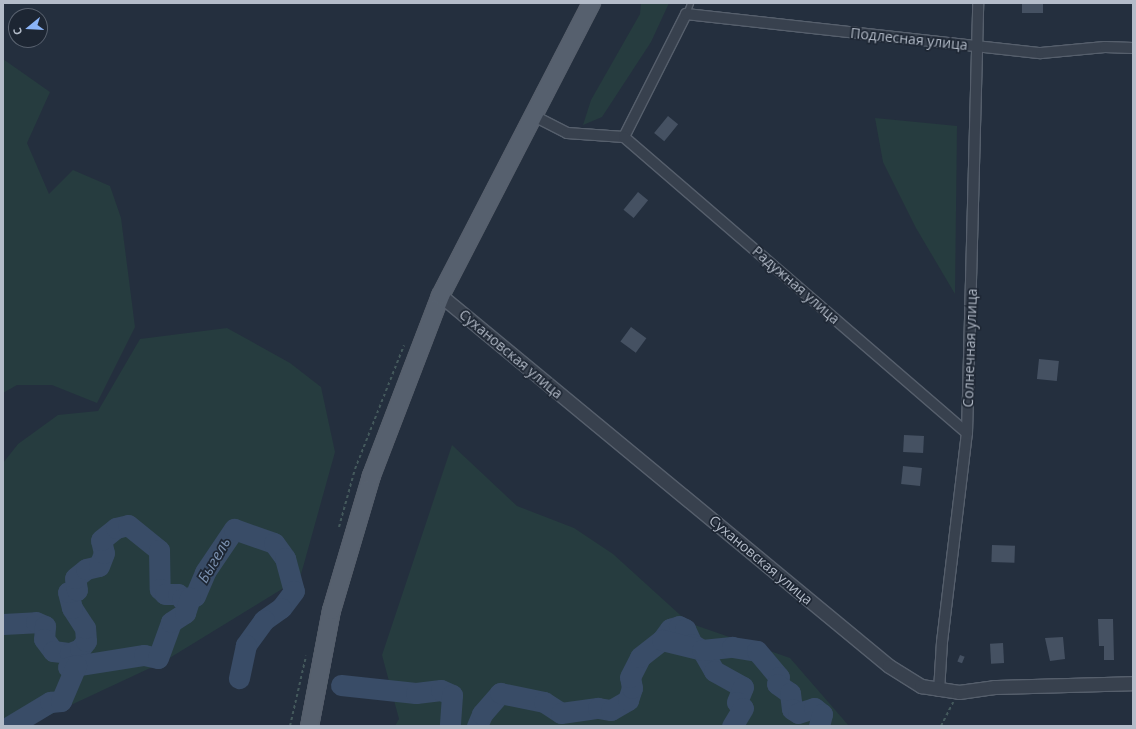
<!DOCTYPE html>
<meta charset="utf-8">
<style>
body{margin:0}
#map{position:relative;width:1136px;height:729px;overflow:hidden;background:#242f3e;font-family:"Open Sans",sans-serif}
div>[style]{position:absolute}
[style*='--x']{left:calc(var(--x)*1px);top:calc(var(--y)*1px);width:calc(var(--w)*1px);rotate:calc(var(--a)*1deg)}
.green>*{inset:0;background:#263c3f}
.river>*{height:21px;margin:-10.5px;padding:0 10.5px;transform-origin:10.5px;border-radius:10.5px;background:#394c67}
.building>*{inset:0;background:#455162;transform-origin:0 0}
.path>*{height:2px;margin-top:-1px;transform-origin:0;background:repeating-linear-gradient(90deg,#44595c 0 3px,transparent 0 6px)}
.roads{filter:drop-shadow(1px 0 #565f6c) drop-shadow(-1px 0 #565f6c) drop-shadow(0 1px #565f6c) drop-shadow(0 -1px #565f6c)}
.service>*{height:5px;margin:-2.5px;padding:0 2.5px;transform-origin:2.5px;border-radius:2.5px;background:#38414e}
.minor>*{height:10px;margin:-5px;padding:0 5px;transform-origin:5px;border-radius:5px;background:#38414e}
.tertiary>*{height:13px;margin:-6.5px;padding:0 6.5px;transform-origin:6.5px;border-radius:6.5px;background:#38414e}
.primary>*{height:17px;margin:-8.5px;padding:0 8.5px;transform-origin:8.5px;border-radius:8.5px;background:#56606e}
span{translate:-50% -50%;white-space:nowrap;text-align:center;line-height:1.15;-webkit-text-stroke:3.5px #1d2633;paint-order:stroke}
.street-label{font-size:14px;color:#b4bcc9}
.water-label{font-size:15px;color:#7c92b1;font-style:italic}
.frame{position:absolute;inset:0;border:4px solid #b4bcc9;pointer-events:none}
.north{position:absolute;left:8px;top:8px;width:40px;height:40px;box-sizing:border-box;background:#1d2633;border:1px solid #59626f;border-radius:50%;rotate:252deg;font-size:11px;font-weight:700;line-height:16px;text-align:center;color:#b4bcc9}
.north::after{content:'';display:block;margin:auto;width:14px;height:18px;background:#8ab4f8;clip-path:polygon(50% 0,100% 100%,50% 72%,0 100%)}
</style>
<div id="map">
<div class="green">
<div style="clip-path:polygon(641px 3px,669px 3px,651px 42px,602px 117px,583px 125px,591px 100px,640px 14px)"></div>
<div style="clip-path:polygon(3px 59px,50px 92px,27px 143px,49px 194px,73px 170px,110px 186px,121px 218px,135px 327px,97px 403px,52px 385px,17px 385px,3px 393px)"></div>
<div style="clip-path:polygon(875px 118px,957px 126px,955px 294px,916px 228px,883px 162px)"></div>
<div style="clip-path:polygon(227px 328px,290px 363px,321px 387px,335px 452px,300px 578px,163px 662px,26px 726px,3px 726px,3px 463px,18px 444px,58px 415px,98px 411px,140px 339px)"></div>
<div style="clip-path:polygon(452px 445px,517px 506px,574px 528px,613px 554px,689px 623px,790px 658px,849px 726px,395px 726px,399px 719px,382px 655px)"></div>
</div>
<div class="river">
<div style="--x:3;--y:624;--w:33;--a:-3"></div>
<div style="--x:36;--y:622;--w:10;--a:24"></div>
<div style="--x:45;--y:626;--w:13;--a:94"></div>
<div style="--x:44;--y:639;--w:15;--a:53"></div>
<div style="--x:53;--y:651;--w:17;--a:7"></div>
<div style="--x:70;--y:653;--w:11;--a:-22"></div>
<div style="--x:80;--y:649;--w:10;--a:-53"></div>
<div style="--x:86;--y:641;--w:13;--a:-94"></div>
<div style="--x:85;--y:628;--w:24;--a:-123"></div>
<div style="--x:72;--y:608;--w:16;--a:-104"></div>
<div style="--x:68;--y:592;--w:9;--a:-13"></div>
<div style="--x:77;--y:590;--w:12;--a:-99"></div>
<div style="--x:75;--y:578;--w:14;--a:-39"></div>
<div style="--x:86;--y:569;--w:13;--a:-13"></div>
<div style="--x:99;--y:566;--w:14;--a:-69"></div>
<div style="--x:104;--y:553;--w:13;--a:-103"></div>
<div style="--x:101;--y:540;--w:19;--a:-39"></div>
<div style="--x:116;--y:528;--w:12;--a:-14"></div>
<div style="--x:128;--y:525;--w:40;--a:39"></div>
<div style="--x:159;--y:550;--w:39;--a:89"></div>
<div style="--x:160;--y:589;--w:7;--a:45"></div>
<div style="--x:165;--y:594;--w:13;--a:0"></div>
<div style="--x:178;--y:594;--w:6;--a:51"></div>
<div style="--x:182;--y:599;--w:13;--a:-13"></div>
<div style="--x:195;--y:596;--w:26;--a:-67"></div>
<div style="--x:205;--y:572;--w:52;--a:-56"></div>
<div style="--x:234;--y:529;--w:42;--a:19.3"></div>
<div style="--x:274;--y:543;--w:19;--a:54"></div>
<div style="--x:285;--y:558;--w:34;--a:75"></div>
<div style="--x:294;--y:591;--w:21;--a:127"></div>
<div style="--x:281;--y:608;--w:21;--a:145"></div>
<div style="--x:264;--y:620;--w:31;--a:126"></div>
<div style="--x:246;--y:645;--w:34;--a:102"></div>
<div style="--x:662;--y:640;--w:14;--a:-54"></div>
<div style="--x:670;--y:629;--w:9;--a:-18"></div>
<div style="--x:679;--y:626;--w:7;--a:27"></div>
<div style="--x:685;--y:629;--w:17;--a:65"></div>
<div style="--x:692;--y:644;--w:12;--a:31"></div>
<div style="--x:702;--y:650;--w:24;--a:60"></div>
<div style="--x:714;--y:671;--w:33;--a:29"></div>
<div style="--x:743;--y:687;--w:16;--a:112"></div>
<div style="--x:737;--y:702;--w:8;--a:45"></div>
<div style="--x:743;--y:708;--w:21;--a:121"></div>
<div style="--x:68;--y:667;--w:77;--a:-9"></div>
<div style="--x:144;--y:655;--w:14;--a:12"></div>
<div style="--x:158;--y:658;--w:38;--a:-70"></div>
<div style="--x:171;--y:622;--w:17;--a:-33"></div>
<div style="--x:185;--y:613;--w:16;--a:-72"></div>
<div style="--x:341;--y:685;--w:75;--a:6.1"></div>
<div style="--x:416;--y:693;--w:25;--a:-7"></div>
<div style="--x:441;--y:690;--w:12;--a:24"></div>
<div style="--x:452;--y:695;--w:31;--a:94"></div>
<div style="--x:10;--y:726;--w:47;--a:-31"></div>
<div style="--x:50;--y:702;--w:11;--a:-5"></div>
<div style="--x:61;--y:701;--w:39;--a:-67"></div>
<div style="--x:477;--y:726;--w:13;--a:-67"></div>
<div style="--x:482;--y:714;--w:28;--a:-49"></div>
<div style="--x:500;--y:693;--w:45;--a:11.6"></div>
<div style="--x:544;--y:702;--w:20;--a:33"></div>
<div style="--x:561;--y:713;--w:37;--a:-8"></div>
<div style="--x:598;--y:708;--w:13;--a:9"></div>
<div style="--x:611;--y:710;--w:20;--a:-30"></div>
<div style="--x:628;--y:700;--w:13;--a:-72"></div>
<div style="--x:632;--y:688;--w:11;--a:-100"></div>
<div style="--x:630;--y:677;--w:22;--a:-63"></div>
<div style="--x:640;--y:657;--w:28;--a:-38"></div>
<div style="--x:662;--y:640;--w:41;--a:14"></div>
<div style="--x:702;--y:650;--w:30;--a:-6"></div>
<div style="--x:732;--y:647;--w:25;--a:9"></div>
<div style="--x:757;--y:651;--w:34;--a:50"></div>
<div style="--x:779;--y:677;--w:7;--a:106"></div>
<div style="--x:777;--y:684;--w:16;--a:35"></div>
<div style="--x:790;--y:693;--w:16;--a:83"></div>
<div style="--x:792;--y:709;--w:7;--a:34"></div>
<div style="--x:798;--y:713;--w:17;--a:-17"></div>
<div style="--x:814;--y:708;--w:10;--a:37"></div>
<div style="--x:822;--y:714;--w:12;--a:104"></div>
</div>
<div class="building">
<div style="left:1022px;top:3px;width:21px;height:10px"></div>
<div style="left:668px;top:116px;width:13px;height:22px;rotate:39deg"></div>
<div style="left:638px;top:192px;width:13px;height:23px;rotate:39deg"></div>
<div style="left:631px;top:327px;width:19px;height:18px;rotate:36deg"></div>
<div style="left:1039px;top:359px;width:20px;height:20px;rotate:6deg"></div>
<div style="left:904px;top:435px;width:20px;height:17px;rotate:3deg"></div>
<div style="left:903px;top:466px;width:19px;height:18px;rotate:6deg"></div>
<div style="left:992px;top:545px;width:23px;height:17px;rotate:2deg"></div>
<div style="clip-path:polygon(1098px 619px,1113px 619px,1114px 660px,1104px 660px,1104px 646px,1099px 646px)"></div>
<div style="clip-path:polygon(1063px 637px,1065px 659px,1050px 661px,1045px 638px)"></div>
<div style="left:1003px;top:643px;width:20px;height:13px;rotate:87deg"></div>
<div style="left:960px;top:655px;width:5px;height:7px;rotate:22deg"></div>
</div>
<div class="path">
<div style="--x:339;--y:527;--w:60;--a:-74.6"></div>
<div style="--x:355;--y:469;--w:133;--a:-68.4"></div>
<div style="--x:290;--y:726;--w:72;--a:-77.1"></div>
<div style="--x:941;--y:726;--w:27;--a:-63"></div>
</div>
<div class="roads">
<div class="service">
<div style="--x:686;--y:14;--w:12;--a:-70"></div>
</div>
<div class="minor">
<div style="--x:532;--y:115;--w:39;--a:27"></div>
<div style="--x:567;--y:133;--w:57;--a:4"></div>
<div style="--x:624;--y:137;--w:138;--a:-63.2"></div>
<div style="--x:686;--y:14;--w:357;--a:6.3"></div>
<div style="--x:1041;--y:53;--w:64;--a:-5.4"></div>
<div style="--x:1105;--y:47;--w:28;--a:2"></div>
<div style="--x:624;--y:137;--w:453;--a:40.8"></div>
<div style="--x:939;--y:691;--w:49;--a:-86.5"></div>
<div style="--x:942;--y:642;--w:210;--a:-83.2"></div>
<div style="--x:967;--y:433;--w:430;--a:-88.5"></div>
</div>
<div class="tertiary">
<div style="--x:440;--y:295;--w:582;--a:39.57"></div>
<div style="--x:889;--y:666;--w:38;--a:32"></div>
<div style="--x:921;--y:686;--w:38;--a:9"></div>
<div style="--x:959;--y:692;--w:35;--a:-8"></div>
<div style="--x:994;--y:687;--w:139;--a:-1.6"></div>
</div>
<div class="primary">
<div style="--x:309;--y:726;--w:118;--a:-79.3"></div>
<div style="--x:331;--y:610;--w:141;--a:-73.5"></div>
<div style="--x:371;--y:475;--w:193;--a:-69"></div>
<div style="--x:440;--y:295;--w:329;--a:-62.7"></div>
</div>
</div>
<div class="street-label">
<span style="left:909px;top:39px;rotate:6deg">Подлесная улица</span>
<span style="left:796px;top:285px;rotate:41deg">Радужная улица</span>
<span style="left:970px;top:348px;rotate:-88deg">Солнечная улица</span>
<span style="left:511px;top:354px;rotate:40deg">Сухановская улица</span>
<span style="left:761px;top:560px;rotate:40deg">Сухановская улица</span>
</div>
<div class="water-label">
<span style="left:214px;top:560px;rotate:-60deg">Быгель</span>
</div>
<div class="frame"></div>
<div class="north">С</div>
</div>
